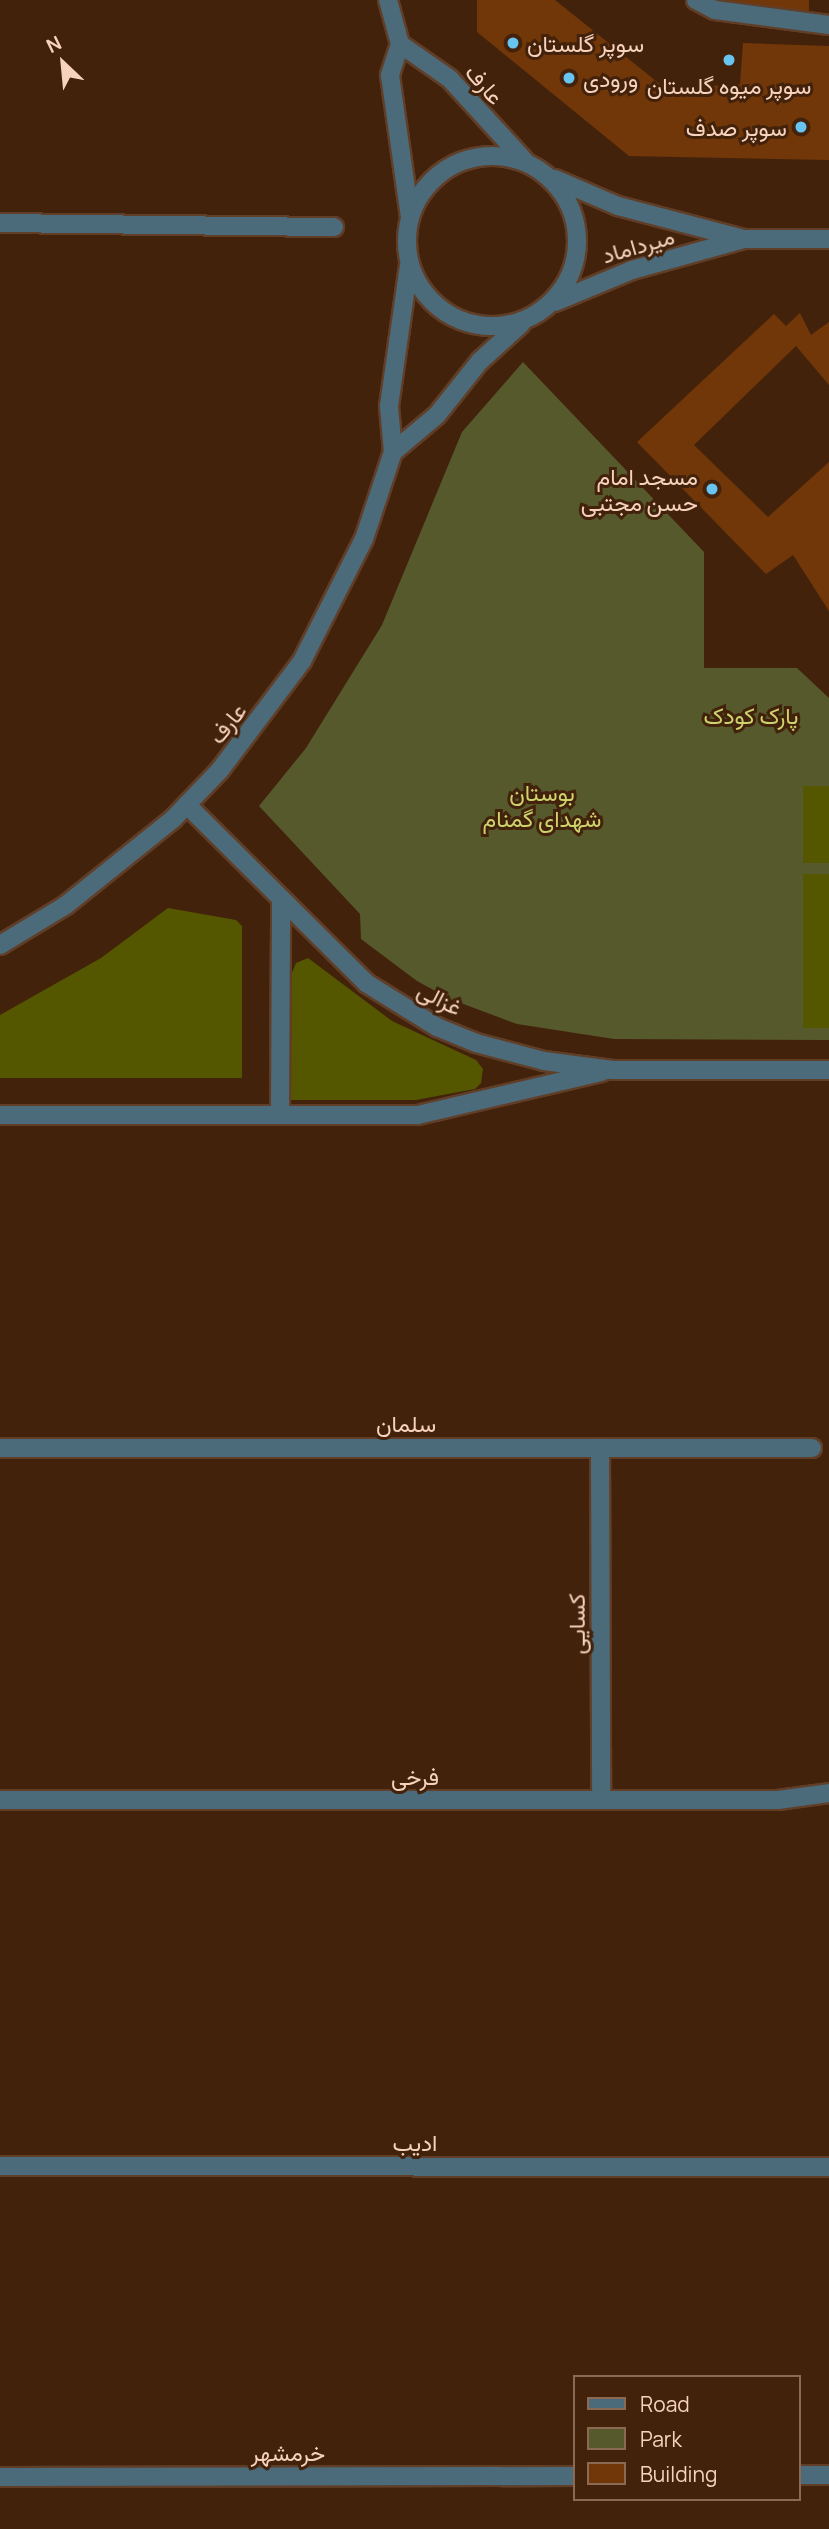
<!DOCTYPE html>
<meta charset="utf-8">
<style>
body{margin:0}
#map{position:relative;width:829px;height:2529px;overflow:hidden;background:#43220c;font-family:Manrope,Vazirmatn,sans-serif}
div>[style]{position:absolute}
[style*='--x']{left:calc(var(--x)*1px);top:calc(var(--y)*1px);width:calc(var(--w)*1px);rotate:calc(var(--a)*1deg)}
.green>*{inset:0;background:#56592b}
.forest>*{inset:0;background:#545600;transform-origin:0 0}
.building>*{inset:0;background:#723708;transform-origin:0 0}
.roads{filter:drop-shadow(2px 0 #603e28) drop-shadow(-2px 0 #603e28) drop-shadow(0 2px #603e28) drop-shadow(0 -2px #603e28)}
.minor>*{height:18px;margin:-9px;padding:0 9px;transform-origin:9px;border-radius:9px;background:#4c6b7a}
.minor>.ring{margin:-9px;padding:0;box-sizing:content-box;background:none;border:18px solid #4c6b7a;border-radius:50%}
.dots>*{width:19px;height:19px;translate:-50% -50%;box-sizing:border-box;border:4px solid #43220c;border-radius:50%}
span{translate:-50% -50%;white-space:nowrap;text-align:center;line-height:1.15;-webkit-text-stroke:6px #43220c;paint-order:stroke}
.poi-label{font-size:23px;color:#f7d3be}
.left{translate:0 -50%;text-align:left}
.right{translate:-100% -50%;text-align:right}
.street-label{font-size:23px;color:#f7d3be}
.park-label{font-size:23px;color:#cdd36d}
.legend{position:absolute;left:573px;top:2375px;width:228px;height:126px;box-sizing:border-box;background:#43220c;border:2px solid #8b6953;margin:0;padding:9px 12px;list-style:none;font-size:21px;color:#f7d3be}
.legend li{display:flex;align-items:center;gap:14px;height:35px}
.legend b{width:35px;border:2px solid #8b6953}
.north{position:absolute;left:28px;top:28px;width:70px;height:70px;-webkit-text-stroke:5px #43220c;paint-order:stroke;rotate:334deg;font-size:19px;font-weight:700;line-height:28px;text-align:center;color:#f7d3be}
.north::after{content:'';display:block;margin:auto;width:24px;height:32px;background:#f7d3be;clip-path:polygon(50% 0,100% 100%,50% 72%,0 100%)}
</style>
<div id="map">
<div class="green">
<div style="clip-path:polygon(523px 362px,704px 552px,704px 668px,797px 668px,829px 698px,829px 1040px,614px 1039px,517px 1024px,450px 999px,417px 981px,361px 939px,360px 914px,259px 806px,306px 748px,382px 625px,462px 432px)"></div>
</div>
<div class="forest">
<div style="left:829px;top:786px;width:77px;height:26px;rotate:90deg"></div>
<div style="left:803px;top:874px;width:26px;height:154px"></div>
<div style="clip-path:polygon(168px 908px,236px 920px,242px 926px,242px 1078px,0 1078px,0 1015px,101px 958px)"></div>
<div style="clip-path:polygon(308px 958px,392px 1021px,476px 1060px,483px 1069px,481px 1083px,475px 1089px,416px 1100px,291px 1100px,291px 975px,296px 963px)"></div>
</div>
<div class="building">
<div style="clip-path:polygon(477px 0,555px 0,666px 89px,740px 84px,743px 43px,829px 46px,829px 160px,629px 156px,477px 32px)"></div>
<div style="left:706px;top:0;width:103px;height:19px"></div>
<div style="clip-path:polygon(800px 313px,811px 335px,829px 322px,829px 385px,796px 346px,694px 445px,768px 517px,829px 462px,829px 611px,793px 555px,766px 574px,637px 442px,774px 314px,786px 326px)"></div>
</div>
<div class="roads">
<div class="minor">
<div style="--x:388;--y:0;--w:46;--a:74.7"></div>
<div style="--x:400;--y:44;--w:33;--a:108"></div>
<div style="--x:390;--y:75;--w:143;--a:82"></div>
<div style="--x:696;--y:0;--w:21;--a:28"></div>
<div style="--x:715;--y:10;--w:115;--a:7.5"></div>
<div style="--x:400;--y:44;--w:61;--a:35"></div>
<div style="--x:450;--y:79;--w:110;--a:47.6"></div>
<div class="ring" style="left:407px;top:156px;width:152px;height:152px"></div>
<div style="--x:555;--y:179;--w:69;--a:23.2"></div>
<div style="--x:618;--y:206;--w:130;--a:14.7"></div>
<div style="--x:744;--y:239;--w:85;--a:0"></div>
<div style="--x:0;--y:223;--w:334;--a:0.7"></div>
<div style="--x:555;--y:302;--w:83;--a:-22.6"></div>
<div style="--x:632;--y:270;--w:116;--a:-15.5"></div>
<div style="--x:393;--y:452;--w:57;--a:-40.1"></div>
<div style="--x:437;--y:415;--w:69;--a:-51.5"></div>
<div style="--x:480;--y:361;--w:55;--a:-42.1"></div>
<div style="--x:187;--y:805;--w:252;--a:44.8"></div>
<div style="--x:366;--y:983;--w:84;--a:31.8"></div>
<div style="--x:437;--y:1027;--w:42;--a:22.3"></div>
<div style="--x:476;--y:1043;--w:70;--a:14.8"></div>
<div style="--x:544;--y:1061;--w:69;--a:7.5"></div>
<div style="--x:612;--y:1070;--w:217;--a:0"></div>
<div style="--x:0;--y:945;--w:77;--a:-31.2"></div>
<div style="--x:66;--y:905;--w:137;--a:-38.8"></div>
<div style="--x:173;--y:819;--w:68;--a:-46.2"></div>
<div style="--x:220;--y:770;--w:136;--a:-53"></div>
<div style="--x:302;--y:661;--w:137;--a:-63.1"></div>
<div style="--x:364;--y:539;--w:92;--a:-71.6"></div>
<div style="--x:393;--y:452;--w:46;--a:-95"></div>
<div style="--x:389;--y:406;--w:142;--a:-81.9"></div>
<div style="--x:280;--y:1114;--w:213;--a:-89.7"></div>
<div style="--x:0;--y:1115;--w:418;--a:0"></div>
<div style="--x:418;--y:1115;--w:189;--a:-13.2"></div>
<div style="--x:0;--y:1448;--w:812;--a:0"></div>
<div style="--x:600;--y:1448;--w:352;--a:89.8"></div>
<div style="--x:0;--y:1800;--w:778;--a:0"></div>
<div style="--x:778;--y:1800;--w:51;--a:-7.8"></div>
<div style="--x:0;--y:2166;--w:829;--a:0.07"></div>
<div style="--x:799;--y:2475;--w:30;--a:0"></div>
<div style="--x:0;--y:2477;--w:575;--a:-0.1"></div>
</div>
</div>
<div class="dots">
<div style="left:513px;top:43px;background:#68c4f0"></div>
<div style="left:729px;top:60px;background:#68c4f0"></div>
<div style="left:569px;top:78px;background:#68c4f0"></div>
<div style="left:801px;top:127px;background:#68c4f0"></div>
<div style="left:712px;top:489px;background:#68c4f0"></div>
</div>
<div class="poi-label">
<span class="left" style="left:527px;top:43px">سوپر گلستان</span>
<span class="left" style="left:583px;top:78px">ورودی</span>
<span style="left:729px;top:85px">سوپر میوه گلستان</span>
<span class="right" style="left:787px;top:127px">سوپر صدف</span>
<span class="right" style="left:698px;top:489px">مسجد امام<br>حسن مجتبی</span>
</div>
<div class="street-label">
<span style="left:485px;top:84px;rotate:49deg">عارف</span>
<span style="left:638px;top:245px;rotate:-16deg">میرداماد</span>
<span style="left:227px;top:723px;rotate:-51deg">عارف</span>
<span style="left:440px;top:998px;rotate:27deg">غزالی</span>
<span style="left:406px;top:1423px">سلمان</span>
<span style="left:576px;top:1624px;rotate:-90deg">کسایی</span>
<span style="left:415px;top:1776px">فرخی</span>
<span style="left:415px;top:2142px">ادیب</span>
<span style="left:288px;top:2452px">خرمشهر</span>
</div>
<div class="park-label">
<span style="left:751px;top:715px">پارک کودک</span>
<span style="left:542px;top:805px">بوستان<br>شهدای گمنام</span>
</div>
<ul class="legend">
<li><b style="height:9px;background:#4c6b7a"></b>Road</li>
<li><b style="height:19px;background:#56592b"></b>Park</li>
<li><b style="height:19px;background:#723708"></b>Building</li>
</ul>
<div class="north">N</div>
</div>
